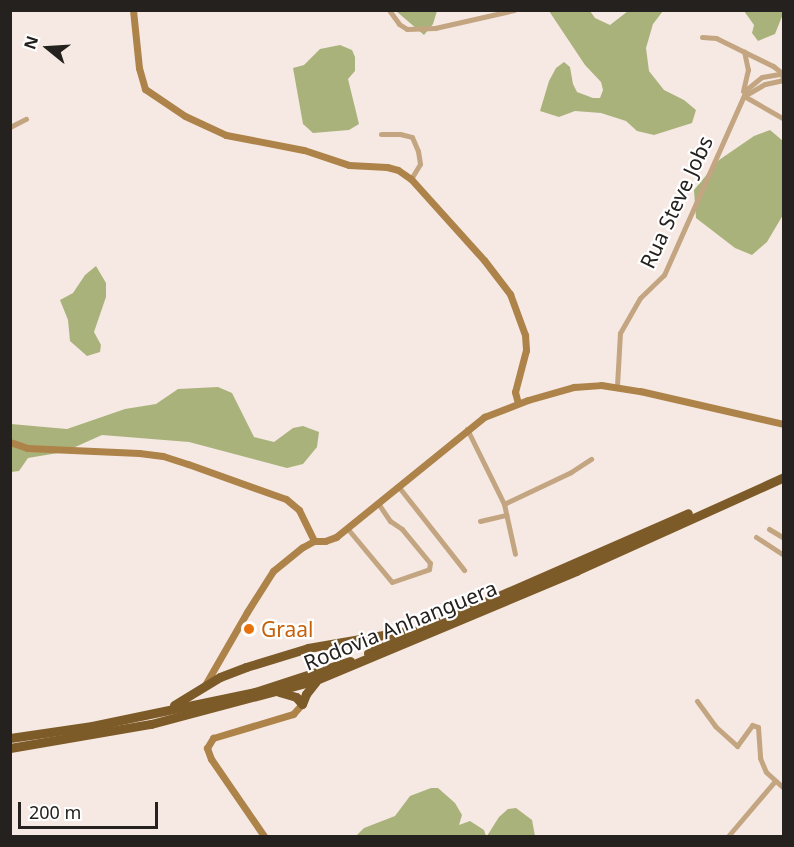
<!DOCTYPE html>
<style>
body{margin:0}
#map{position:relative;width:794px;height:847px;overflow:hidden;background:#f6e9e3;font-family:"Noto Sans",sans-serif}
div>[style]{position:absolute}
[style*='--x']{left:calc(var(--x)*1px);top:calc(var(--y)*1px);width:calc(var(--w)*1px);rotate:calc(var(--a)*1deg)}
.forest>*{inset:0;background:#aab27b}
.street>*{height:5px;margin:-2.5px;padding:0 2.5px;transform-origin:2.5px;border-radius:2.5px;background:#c3a681}
.secondary>*{height:7px;margin:-3.5px;padding:0 3.5px;transform-origin:3.5px;border-radius:3.5px;background:#ad834a}
.highway>*{height:9px;margin:-4.5px;padding:0 4.5px;transform-origin:4.5px;border-radius:4.5px;background:#7d5b29}
.dots>*{width:16px;height:16px;translate:-50% -50%;box-sizing:border-box;border:3px solid #fff;border-radius:50%}
span{translate:-50% -50%;white-space:nowrap;text-align:center;line-height:1.15;-webkit-text-stroke:4.5px #fff;paint-order:stroke}
.street-label{font-size:21px;color:#25211e}
.food-label{font-size:21px;color:#c56008}
.left{translate:0 -50%;text-align:left}
.frame{position:absolute;inset:0;border:12px solid #25211e;pointer-events:none}
.north{position:absolute;left:18px;top:18px;width:60px;height:60px;-webkit-text-stroke:4px #fff;paint-order:stroke;rotate:288deg;font-size:16px;font-weight:700;line-height:24px;text-align:center;color:#25211e}
.north::after{content:'';display:block;margin:auto;width:21px;height:27px;background:#25211e;clip-path:polygon(50% 0,100% 100%,50% 72%,0 100%)}
.scale{position:absolute;left:18px;top:802px;width:140px;height:27px;box-sizing:border-box;border:3px solid #25211e;border-top:0;padding-left:8px;font-size:18px;line-height:21px;white-space:nowrap;color:#25211e;-webkit-text-stroke:4px #fff;paint-order:stroke}
</style>
<div id="map">
<div class="forest">
<div style="clip-path:polygon(396px 11px,437px 11px,433px 24px,424px 35px)"></div>
<div style="clip-path:polygon(549px 11px,590px 11px,595px 18px,610px 25px,628px 11px,663px 11px,653px 24px,646px 48px,649px 71px,664px 90px,684px 100px,696px 110px,692px 123px,654px 135px,637px 131px,626px 121px,601px 113px,575px 111px,559px 117px,540px 111px,549px 81px,556px 68px,564px 62px,570px 67px,573px 84px,577px 92px,593px 98px,600px 98px,603px 90px,601px 82px,585px 65px)"></div>
<div style="clip-path:polygon(744px 11px,783px 11px,783px 14px,775px 34px,758px 41px,752px 33px,754px 25px)"></div>
<div style="clip-path:polygon(340px 45px,352px 50px,355px 57px,355px 71px,348px 79px,359px 124px,349px 130px,313px 133px,303px 124px,293px 68px,304px 65px,320px 49px)"></div>
<div style="clip-path:polygon(770px 130px,783px 141px,783px 215px,767px 242px,752px 255px,735px 248px,696px 218px,694px 190px,719px 160px,754px 136px)"></div>
<div style="clip-path:polygon(96px 266px,106px 283px,106px 297px,94px 332px,101px 345px,100px 352px,87px 356px,70px 341px,68px 320px,60px 300px,73px 293px,85px 275px)"></div>
<div style="clip-path:polygon(218px 387px,232px 393px,254px 437px,274px 442px,293px 428px,303px 426px,319px 432px,317px 447px,303px 464px,287px 468px,189px 442px,102px 435px,64px 452px,28px 458px,19px 471px,11px 472px,11px 424px,67px 429px,125px 409px,156px 404px,178px 389px)"></div>
<div style="clip-path:polygon(431px 788px,438px 788px,455px 803px,462px 815px,459px 825px,470px 821px,484px 830px,486px 836px,356px 836px,364px 828px,395px 816px,410px 796px)"></div>
<div style="clip-path:polygon(516px 808px,532px 820px,535px 836px,487px 836px,499px 817px,508px 809px)"></div>
</div>
<div class="street">
<div style="--x:389;--y:10;--w:17;--a:54"></div>
<div style="--x:399;--y:24;--w:9;--a:32"></div>
<div style="--x:407;--y:29;--w:28;--a:-2"></div>
<div style="--x:435;--y:28;--w:81;--a:-12.8"></div>
<div style="--x:702;--y:37;--w:14;--a:4"></div>
<div style="--x:716;--y:38;--w:64;--a:26.2"></div>
<div style="--x:773;--y:66;--w:11;--a:38"></div>
<div style="--x:782;--y:73;--w:7;--a:82"></div>
<div style="--x:743;--y:91;--w:22;--a:-77"></div>
<div style="--x:748;--y:70;--w:19;--a:-102"></div>
<div style="--x:744;--y:96;--w:46;--a:29.9"></div>
<div style="--x:744;--y:96;--w:24;--a:-30"></div>
<div style="--x:765;--y:84;--w:19;--a:-12"></div>
<div style="--x:10;--y:127;--w:18;--a:-27"></div>
<div style="--x:381;--y:134;--w:19;--a:0"></div>
<div style="--x:400;--y:134;--w:12;--a:14"></div>
<div style="--x:412;--y:137;--w:15;--a:67"></div>
<div style="--x:418;--y:151;--w:13;--a:81"></div>
<div style="--x:420;--y:164;--w:17;--a:121"></div>
<div style="--x:617;--y:386;--w:53;--a:-86.8"></div>
<div style="--x:620;--y:333;--w:40;--a:-60.3"></div>
<div style="--x:640;--y:298;--w:33;--a:-44"></div>
<div style="--x:664;--y:275;--w:204;--a:-66"></div>
<div style="--x:747;--y:89;--w:19;--a:-39"></div>
<div style="--x:762;--y:77;--w:22;--a:-10"></div>
<div style="--x:467;--y:429;--w:84;--a:63.7"></div>
<div style="--x:504;--y:504;--w:51;--a:77.6"></div>
<div style="--x:398;--y:486;--w:107;--a:51.8"></div>
<div style="--x:504;--y:504;--w:74;--a:-25.5"></div>
<div style="--x:571;--y:472;--w:24;--a:-33"></div>
<div style="--x:480;--y:521;--w:27;--a:-13"></div>
<div style="--x:347;--y:528;--w:70;--a:50.2"></div>
<div style="--x:392;--y:582;--w:39;--a:-19"></div>
<div style="--x:429;--y:569;--w:6;--a:-81"></div>
<div style="--x:430;--y:563;--w:44;--a:-129.5"></div>
<div style="--x:402;--y:529;--w:14;--a:-146"></div>
<div style="--x:390;--y:521;--w:22;--a:-124"></div>
<div style="--x:769;--y:529;--w:17;--a:31"></div>
<div style="--x:756;--y:537;--w:33;--a:33"></div>
<div style="--x:697;--y:701;--w:31;--a:54"></div>
<div style="--x:715;--y:726;--w:30;--a:42"></div>
<div style="--x:737;--y:746;--w:26;--a:-54"></div>
<div style="--x:752;--y:725;--w:6;--a:18"></div>
<div style="--x:758;--y:727;--w:31;--a:86"></div>
<div style="--x:760;--y:758;--w:15;--a:67"></div>
<div style="--x:766;--y:772;--w:24;--a:42"></div>
<div style="--x:729;--y:835;--w:71;--a:-49.6"></div>
</div>
<div class="secondary">
<div style="--x:133;--y:10;--w:58;--a:84.1"></div>
<div style="--x:139;--y:68;--w:22;--a:74"></div>
<div style="--x:145;--y:89;--w:48;--a:34"></div>
<div style="--x:185;--y:116;--w:45;--a:24.9"></div>
<div style="--x:226;--y:135;--w:79;--a:10.9"></div>
<div style="--x:304;--y:150;--w:47;--a:18.4"></div>
<div style="--x:349;--y:165;--w:38;--a:3"></div>
<div style="--x:387;--y:167;--w:11;--a:15"></div>
<div style="--x:398;--y:170;--w:16;--a:35"></div>
<div style="--x:411;--y:179;--w:109;--a:48"></div>
<div style="--x:484;--y:260;--w:43;--a:52.6"></div>
<div style="--x:510;--y:294;--w:44;--a:69.9"></div>
<div style="--x:525;--y:335;--w:15;--a:86"></div>
<div style="--x:526;--y:350;--w:43;--a:104.7"></div>
<div style="--x:515;--y:392;--w:11;--a:75"></div>
<div style="--x:10;--y:442;--w:18;--a:19"></div>
<div style="--x:27;--y:448;--w:112;--a:2.6"></div>
<div style="--x:139;--y:453;--w:24;--a:7"></div>
<div style="--x:163;--y:456;--w:26;--a:18"></div>
<div style="--x:188;--y:464;--w:104;--a:19.7"></div>
<div style="--x:286;--y:499;--w:17;--a:40"></div>
<div style="--x:299;--y:510;--w:34;--a:64"></div>
<div style="--x:205;--y:685;--w:84;--a:-60.1"></div>
<div style="--x:247;--y:612;--w:49;--a:-57.6"></div>
<div style="--x:273;--y:571;--w:38;--a:-39"></div>
<div style="--x:303;--y:547;--w:13;--a:-29"></div>
<div style="--x:314;--y:541;--w:11;--a:0"></div>
<div style="--x:325;--y:541;--w:12;--a:-20"></div>
<div style="--x:336;--y:537;--w:191;--a:-39"></div>
<div style="--x:484;--y:417;--w:47;--a:-21.1"></div>
<div style="--x:528;--y:400;--w:48;--a:-15.8"></div>
<div style="--x:574;--y:387;--w:27;--a:-4"></div>
<div style="--x:601;--y:385;--w:39;--a:9"></div>
<div style="--x:640;--y:391;--w:148;--a:12.9"></div>
<div style="--x:264;--y:836;--w:93;--a:-124.5"></div>
<div style="--x:211;--y:759;--w:12;--a:-110"></div>
<div style="--x:207;--y:748;--w:12;--a:-59"></div>
<div style="--x:213;--y:738;--w:84;--a:-16.7"></div>
<div style="--x:293;--y:714;--w:13;--a:-48"></div>
</div>
<div class="highway">
<div style="--x:368;--y:653;--w:349;--a:-23.6"></div>
<div style="--x:279;--y:692;--w:18;--a:16"></div>
<div style="--x:296;--y:697;--w:9;--a:49"></div>
<div style="--x:302;--y:704;--w:11;--a:-68"></div>
<div style="--x:306;--y:694;--w:16;--a:-52"></div>
<div style="--x:174;--y:705;--w:54;--a:-31.3"></div>
<div style="--x:220;--y:677;--w:28;--a:-21"></div>
<div style="--x:246;--y:667;--w:65;--a:-17"></div>
<div style="--x:308;--y:648;--w:106;--a:-9.8"></div>
<div style="--x:10;--y:738;--w:83;--a:-8.3"></div>
<div style="--x:92;--y:726;--w:167;--a:-11.8"></div>
<div style="--x:255;--y:692;--w:100;--a:-18.1"></div>
<div style="--x:10;--y:748;--w:143;--a:-9.7"></div>
<div style="--x:151;--y:724;--w:171;--a:-14.9"></div>
<div style="--x:316;--y:680;--w:282;--a:-22.7"></div>
<div style="--x:576;--y:571;--w:228;--a:-24.3"></div>
</div>
<div class="dots">
<div style="left:249px;top:629px;background:#e8710a"></div>
</div>
<div class="street-label">
<span style="left:676px;top:202px;rotate:-65deg">Rua Steve Jobs</span>
<span style="left:400px;top:625px;rotate:-22deg">Rodovia Anhanguera</span>
</div>
<div class="food-label">
<span class="left" style="left:261px;top:629px">Graal</span>
</div>
<div class="frame"></div>
<div class="north">N</div>
<div class="scale">200 m</div>
</div>
